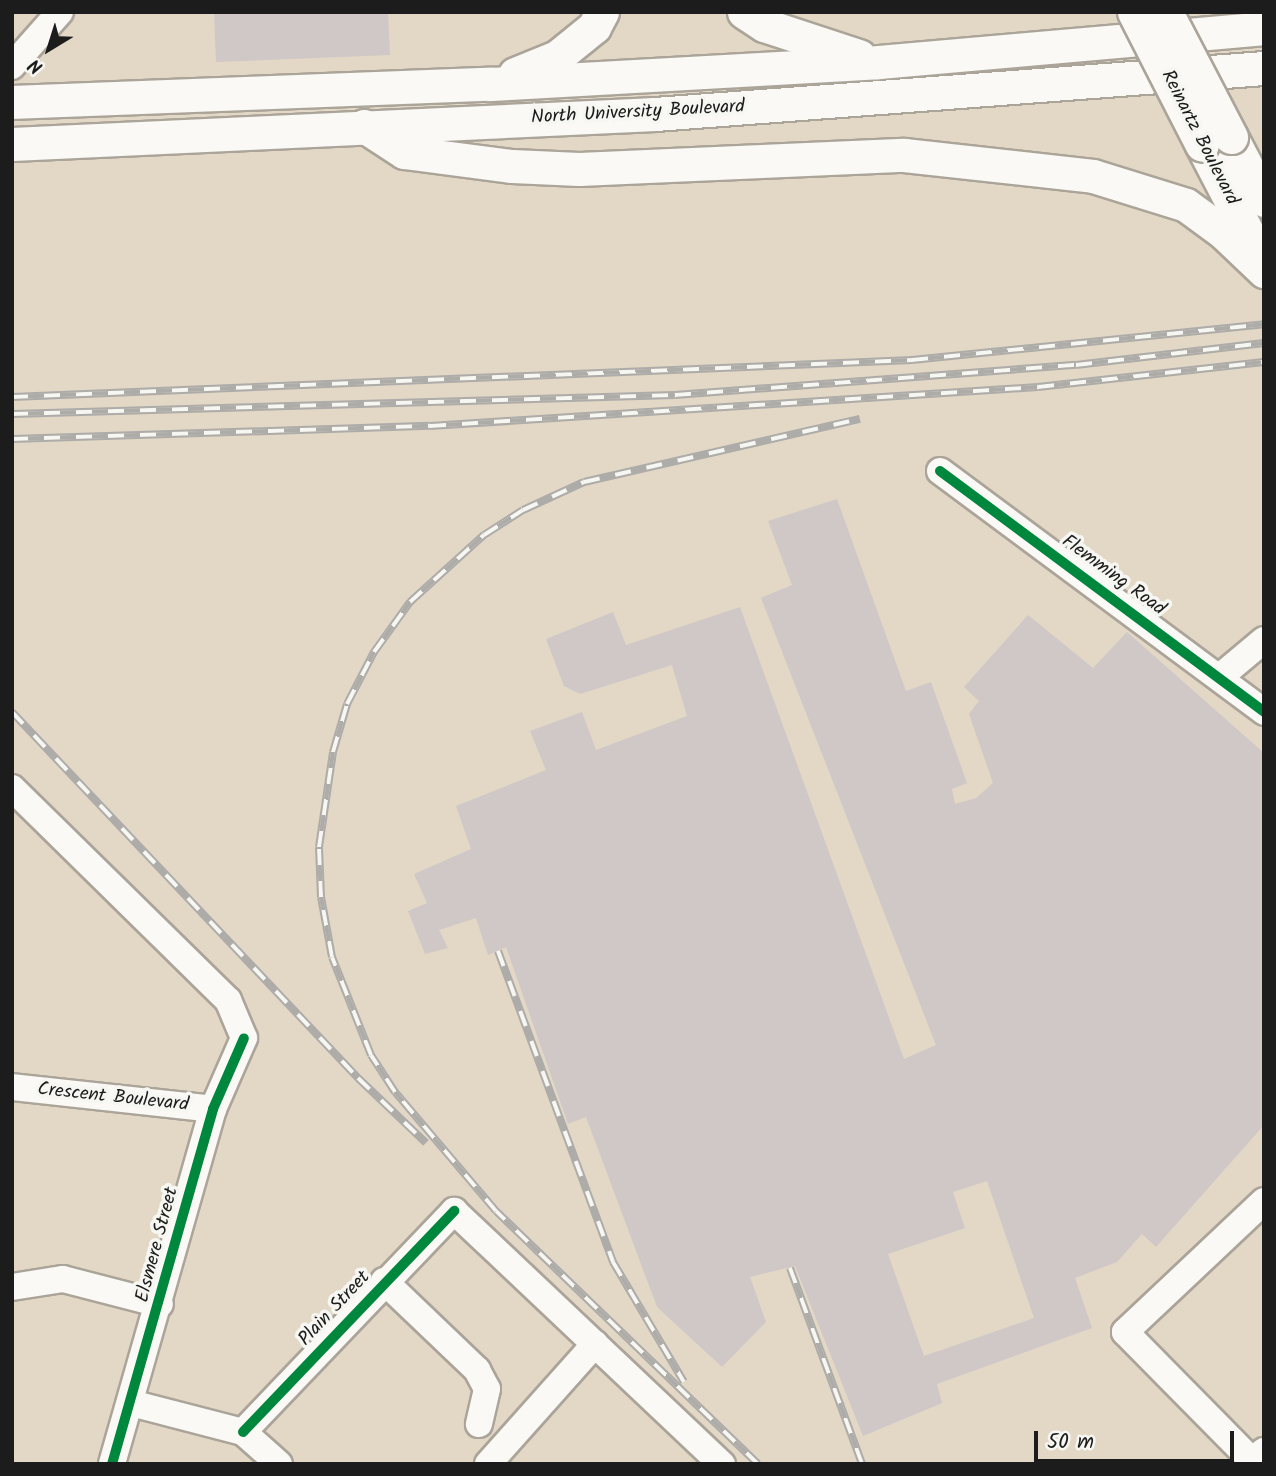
<!DOCTYPE html>
<style>
body{margin:0}
#map{position:relative;width:1276px;height:1476px;overflow:hidden;background:#e3d8c6;font-family:Kalam,sans-serif}
div>[style]{position:absolute}
[style*='--x']{left:calc(var(--x)*1px);top:calc(var(--y)*1px);width:calc(var(--w)*1px);rotate:calc(var(--a)*1deg)}
.building>*{inset:0;background:#d0c7c7}
.roads{filter:drop-shadow(2px 0 #aba499) drop-shadow(-2px 0 #aba499) drop-shadow(0 2px #aba499) drop-shadow(0 -2px #aba499)}
.minor>*{height:26px;margin:-13px;padding:0 13px;transform-origin:13px;border-radius:13px;background:#fbf9f6}
.major>*{height:33px;margin:-16.5px;padding:0 16.5px;transform-origin:16.5px;border-radius:16.5px;background:#fbf9f6}
.rail>*{height:8px;margin-top:-4px;transform-origin:0;background:repeating-linear-gradient(90deg,#f6f6f2 0 16px,#adaca9 0 32px);box-sizing:border-box;border-block:2px solid #adaca9}
.bridges{filter:drop-shadow(2px 0 #aba499) drop-shadow(-2px 0 #aba499) drop-shadow(0 2px #aba499) drop-shadow(0 -2px #aba499)}
.major-bridge>*{height:33px;margin:-16.5px;padding:0 16.5px;transform-origin:16.5px;border-radius:16.5px;background:#fbf9f6}
.cycleway>*{height:10px;margin:-5px;padding:0 5px;transform-origin:5px;border-radius:5px;background:#00873e}
span{translate:-50% -50%;white-space:nowrap;text-align:center;line-height:1.15;-webkit-text-stroke:7px #f6f6f2;paint-order:stroke}
.street-label{font-size:19px;color:#1c1c1c}
.frame{position:absolute;inset:0;border:14px solid #1c1c1c;pointer-events:none}
.north{position:absolute;left:14px;top:14px;width:70px;height:70px;-webkit-text-stroke:5px #f6f6f2;paint-order:stroke;rotate:218deg;font-size:19px;font-weight:700;line-height:28px;text-align:center;color:#1c1c1c}
.north::after{content:'';display:block;margin:auto;width:24px;height:32px;background:#1c1c1c;clip-path:polygon(50% 0,100% 100%,50% 72%,0 100%)}
.scale{position:absolute;left:1034px;top:1431px;width:200px;height:32px;box-sizing:border-box;border:4px solid #1c1c1c;border-top:0;padding-left:9px;font-size:21px;line-height:24px;white-space:nowrap;color:#1c1c1c;-webkit-text-stroke:5px #f6f6f2;paint-order:stroke}
</style>
<div id="map">
<div class="building">
<div style="clip-path:polygon(214px 12px,388px 12px,390px 55px,216px 62px)"></div>
<div style="clip-path:polygon(evenodd,837px 499px,906px 691px,931px 682px,967px 783px,952px 789px,955px 804px,976px 798px,993px 783px,969px 714px,979px 701px,964px 687px,1028px 615px,1093px 668px,1127px 632px,1264px 753px,1264px 1125px,1156px 1247px,1142px 1234px,1117px 1262px,1075px 1278px,1092px 1328px,937px 1384px,942px 1403px,863px 1436px,795px 1266px,750px 1277px,766px 1322px,722px 1367px,657px 1307px,586px 1117px,568px 1124px,506px 947px,488px 955px,476px 918px,439px 930px,448px 948px,425px 954px,408px 911px,427px 903px,414px 874px,471px 849px,456px 806px,546px 770px,530px 731px,582px 712px,596px 750px,687px 716px,672px 665px,580px 694px,564px 686px,546px 639px,613px 612px,626px 645px,740px 607px,904px 1059px,936px 1045px,761px 598px,792px 585px,768px 521px,837px 499px,987px 1181px,1034px 1318px,924px 1356px,888px 1254px,965px 1228px,953px 1192px,987px 1181px)"></div>
</div>
<div class="roads">
<div class="minor">
<div style="--x:12;--y:66;--w:72;--a:-48.4"></div>
<div style="--x:940;--y:471;--w:404;--a:36.6"></div>
<div style="--x:1221;--y:676;--w:56;--a:-39.9"></div>
<div style="--x:12;--y:788;--w:303;--a:44.5"></div>
<div style="--x:228;--y:1000;--w:41;--a:67.2"></div>
<div style="--x:244;--y:1038;--w:77;--a:113.6"></div>
<div style="--x:213;--y:1109;--w:369;--a:105.9"></div>
<div style="--x:12;--y:1087;--w:202;--a:6.2"></div>
<div style="--x:1264;--y:1201;--w:191;--a:136.7"></div>
<div style="--x:1125;--y:1332;--w:181;--a:45.4"></div>
<div style="--x:1252;--y:1461;--w:16;--a:-40"></div>
<div style="--x:384;--y:1281;--w:129;--a:43.7"></div>
<div style="--x:477;--y:1370;--w:21;--a:62"></div>
<div style="--x:487;--y:1389;--w:36;--a:103"></div>
<div style="--x:12;--y:1287;--w:52;--a:-8.9"></div>
<div style="--x:63;--y:1279;--w:100;--a:14.5"></div>
<div style="--x:131;--y:1403;--w:116;--a:14.5"></div>
<div style="--x:243;--y:1432;--w:48;--a:41.6"></div>
<div style="--x:243;--y:1432;--w:306;--a:-46.3"></div>
<div style="--x:454;--y:1211;--w:369;--a:43.4"></div>
<div style="--x:488;--y:1464;--w:161;--a:-48.3"></div>
</div>
<div class="major">
<div style="--x:744;--y:12;--w:24;--a:33"></div>
<div style="--x:764;--y:25;--w:100;--a:18.1"></div>
<div style="--x:515;--y:74;--w:45;--a:-22"></div>
<div style="--x:557;--y:57;--w:48;--a:-39"></div>
<div style="--x:594;--y:27;--w:17;--a:-62"></div>
<div style="--x:12;--y:102;--w:478;--a:-2.2"></div>
<div style="--x:490;--y:84;--w:389;--a:-3.2"></div>
<div style="--x:878;--y:62;--w:387;--a:-5"></div>
<div style="--x:364;--y:126;--w:48;--a:33"></div>
<div style="--x:404;--y:152;--w:109;--a:7.4"></div>
<div style="--x:512;--y:166;--w:67;--a:2.6"></div>
<div style="--x:579;--y:169;--w:325;--a:-2.5"></div>
<div style="--x:904;--y:155;--w:190;--a:6.3"></div>
<div style="--x:1093;--y:176;--w:97;--a:17.3"></div>
<div style="--x:1186;--y:205;--w:46;--a:36.1"></div>
<div style="--x:1223;--y:232;--w:57;--a:43.6"></div>
<div style="--x:1231;--y:137;--w:71;--a:62.4"></div>
<div style="--x:12;--y:144;--w:644;--a:-2.67"></div>
<div style="--x:655;--y:114;--w:611;--a:-4.32"></div>
<div style="--x:1202;--y:145;--w:119;--a:62.6"></div>
</div>
</div>
<div class="rail">
<div style="--x:12;--y:397;--w:901;--a:-2.35"></div>
<div style="--x:912;--y:360;--w:354;--a:-5.8"></div>
<div style="--x:12;--y:414;--w:663;--a:-1.64"></div>
<div style="--x:675;--y:395;--w:402;--a:-4.3"></div>
<div style="--x:1076;--y:365;--w:189;--a:-6.7"></div>
<div style="--x:12;--y:439;--w:418;--a:-1.8"></div>
<div style="--x:430;--y:426;--w:609;--a:-3.67"></div>
<div style="--x:1038;--y:387;--w:227;--a:-6.3"></div>
<div style="--x:12;--y:712;--w:504;--a:46.61"></div>
<div style="--x:358;--y:1078;--w:94;--a:43.7"></div>
<div style="--x:498;--y:951;--w:332;--a:69.7"></div>
<div style="--x:613;--y:1262;--w:139;--a:59.4"></div>
<div style="--x:790;--y:1268;--w:209;--a:69.8"></div>
<div style="--x:758;--y:1464;--w:364;--a:-136"></div>
<div style="--x:496;--y:1211;--w:156;--a:-130.3"></div>
<div style="--x:395;--y:1092;--w:44;--a:-123"></div>
<div style="--x:371;--y:1055;--w:105;--a:-111.7"></div>
<div style="--x:332;--y:957;--w:61;--a:-100.4"></div>
<div style="--x:321;--y:897;--w:50;--a:-92.3"></div>
<div style="--x:319;--y:847;--w:96;--a:-81.6"></div>
<div style="--x:333;--y:752;--w:50;--a:-73.7"></div>
<div style="--x:347;--y:704;--w:59;--a:-62.6"></div>
<div style="--x:374;--y:652;--w:62;--a:-54.2"></div>
<div style="--x:410;--y:602;--w:100;--a:-42.2"></div>
<div style="--x:484;--y:535;--w:46;--a:-32.7"></div>
<div style="--x:523;--y:510;--w:67;--a:-24.7"></div>
<div style="--x:584;--y:482;--w:283;--a:-12.9"></div>
</div>
<div class="bridges">
<div class="major-bridge">
<div style="--x:1134;--y:12;--w:149;--a:62.9"></div>
<div style="--x:1166;--y:12;--w:141;--a:62.5"></div>
</div>
</div>
<div class="cycleway">
<div style="--x:940;--y:471;--w:404;--a:36.6"></div>
<div style="--x:243;--y:1432;--w:306;--a:-46.3"></div>
<div style="--x:112;--y:1464;--w:369;--a:-74.1"></div>
<div style="--x:213;--y:1109;--w:77;--a:-66.4"></div>
</div>
<div class="street-label">
<span style="left:638px;top:113px;rotate:-3deg">North University Boulevard</span>
<span style="left:1199px;top:138px;rotate:63deg">Reinartz Boulevard</span>
<span style="left:1113px;top:576px;rotate:36deg">Flemming Road</span>
<span style="left:113px;top:1098px;rotate:6deg">Crescent Boulevard</span>
<span style="left:158px;top:1245px;rotate:-75deg">Elsmere Street</span>
<span style="left:335px;top:1309px;rotate:-47deg">Plain Street</span>
</div>
<div class="frame"></div>
<div class="north">N</div>
<div class="scale">50 m</div>
</div>
